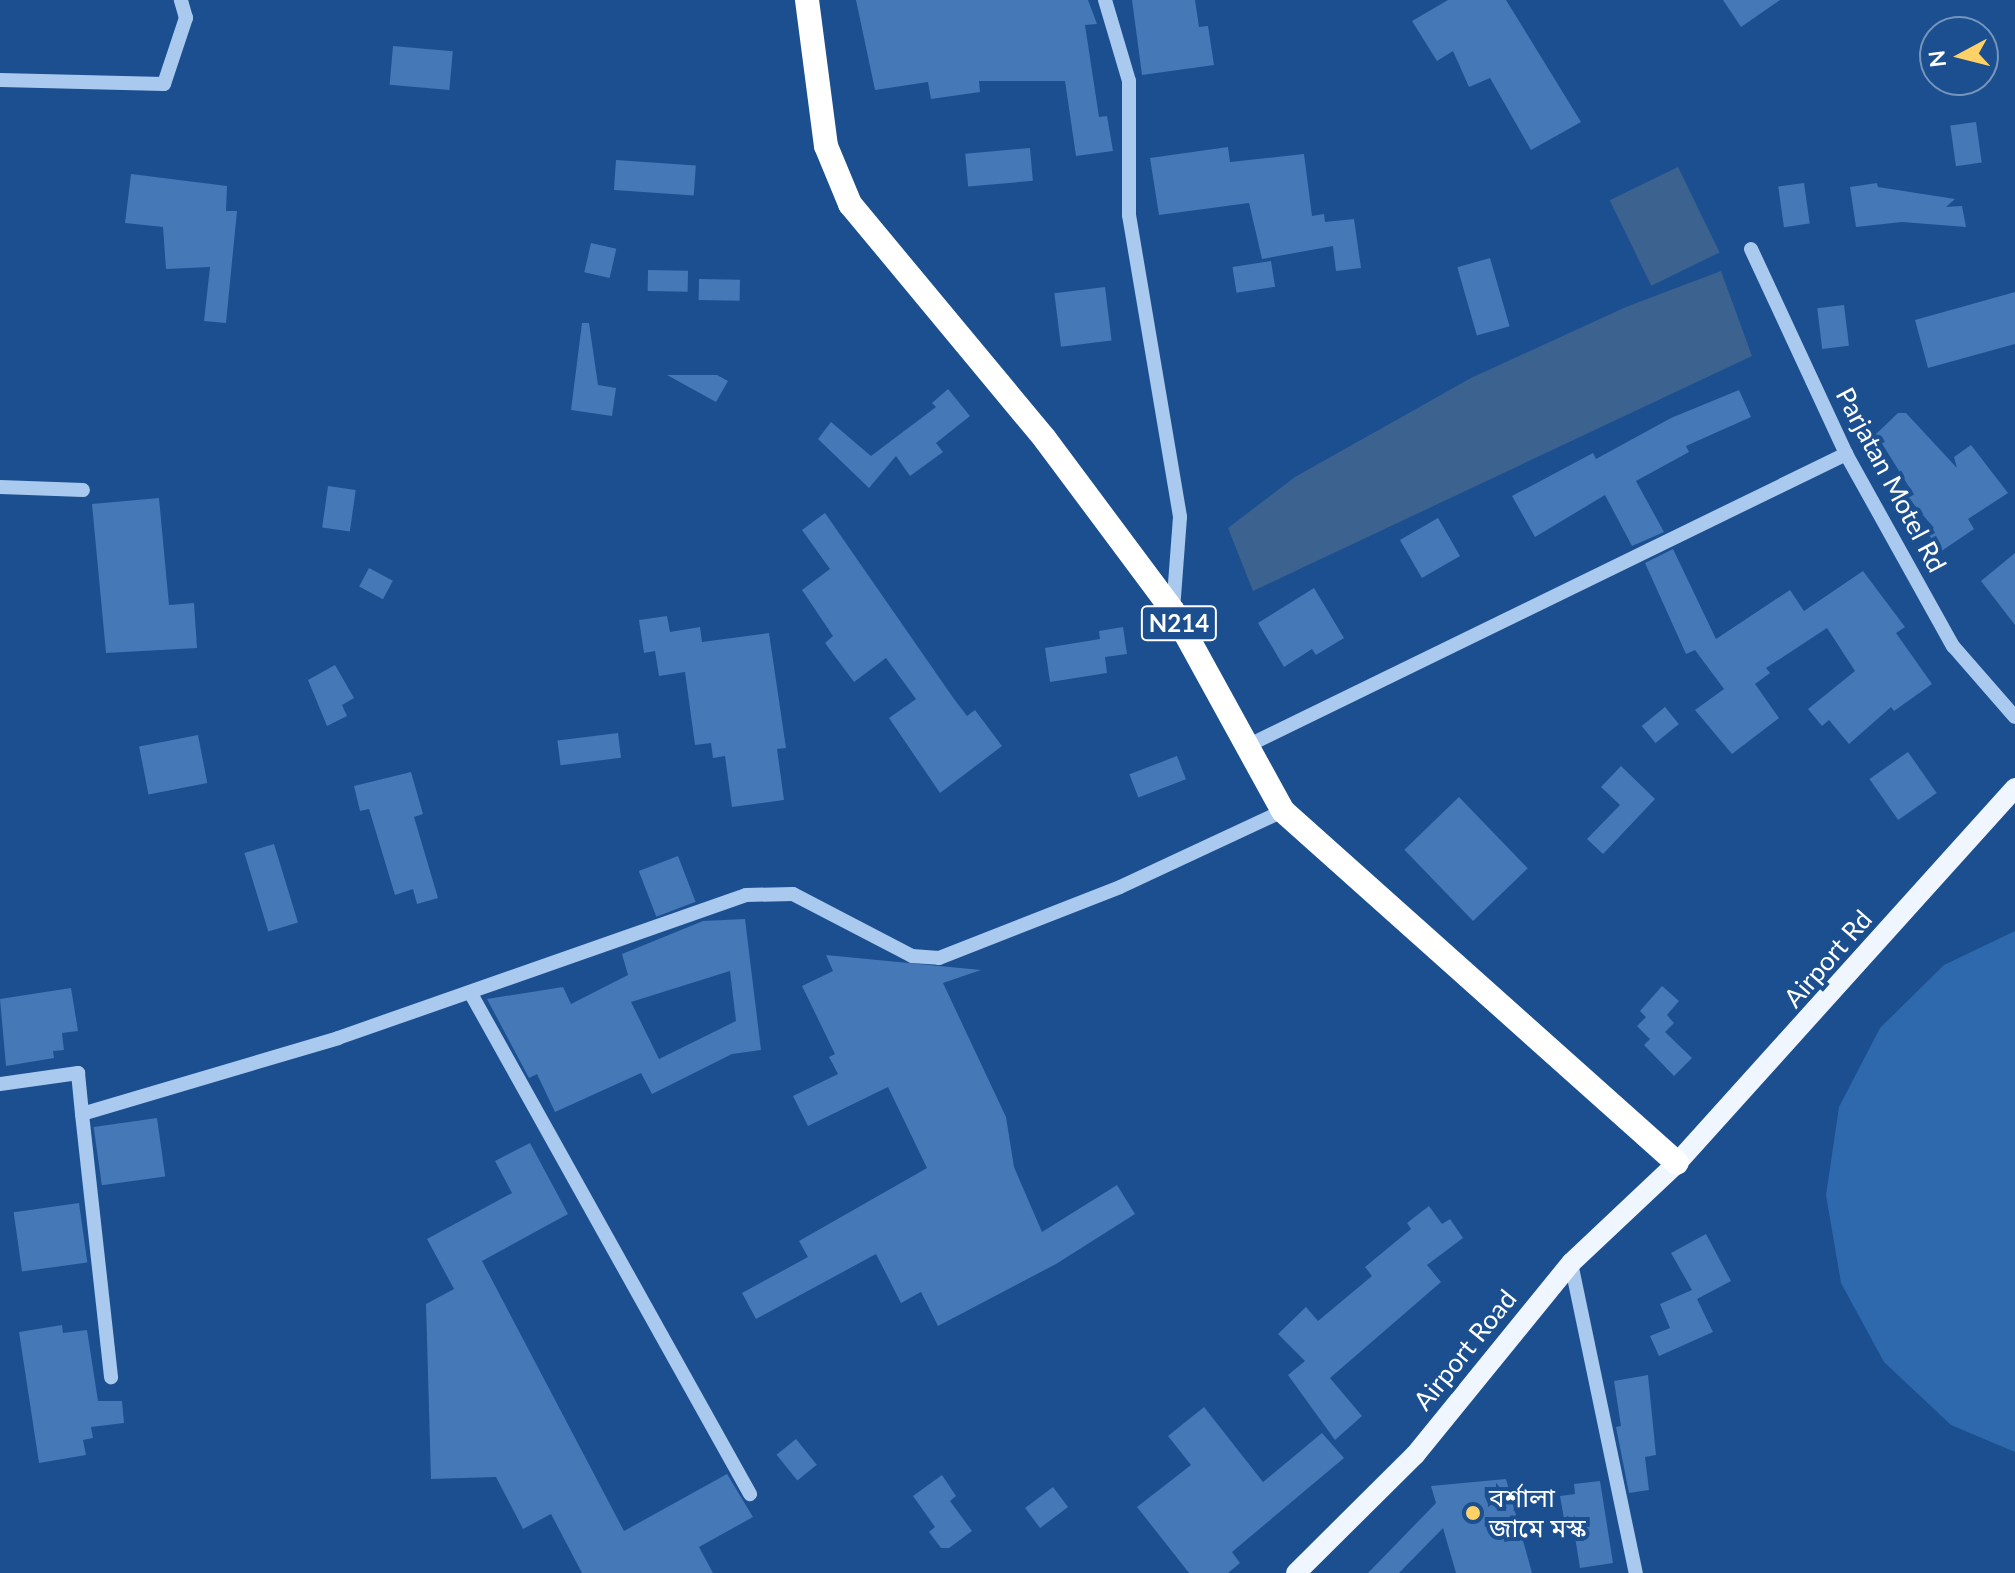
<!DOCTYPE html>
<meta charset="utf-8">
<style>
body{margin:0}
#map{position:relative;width:2015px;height:1573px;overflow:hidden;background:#1b4f8f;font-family:Lato,"Noto Sans Bengali",sans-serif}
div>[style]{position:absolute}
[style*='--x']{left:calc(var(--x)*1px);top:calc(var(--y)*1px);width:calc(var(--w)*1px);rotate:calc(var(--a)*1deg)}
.green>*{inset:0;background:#2e69ad}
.water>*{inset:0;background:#3c6290;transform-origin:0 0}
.building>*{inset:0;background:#4478b7;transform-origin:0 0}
.minor>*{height:14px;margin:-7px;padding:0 7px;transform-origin:7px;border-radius:7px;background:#a9c9ee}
.major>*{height:20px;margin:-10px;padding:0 10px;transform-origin:10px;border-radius:10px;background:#f0f6ff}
.highway>*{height:24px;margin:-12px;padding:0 12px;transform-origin:12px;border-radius:12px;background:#fff}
.dots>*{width:22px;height:22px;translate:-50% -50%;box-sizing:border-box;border:4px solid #1b4f8f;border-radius:50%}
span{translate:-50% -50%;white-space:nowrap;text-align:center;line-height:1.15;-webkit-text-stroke:8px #1b4f8f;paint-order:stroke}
.shield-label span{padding:2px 6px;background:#1b4f8f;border:2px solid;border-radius:6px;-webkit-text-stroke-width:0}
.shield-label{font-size:24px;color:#fff;font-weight:700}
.street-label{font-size:26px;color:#fff}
.poi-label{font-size:26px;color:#fff}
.left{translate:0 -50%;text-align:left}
.north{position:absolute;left:1919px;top:16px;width:80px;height:80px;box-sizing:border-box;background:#1b4f8f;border:2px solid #7695bc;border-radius:50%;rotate:263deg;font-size:22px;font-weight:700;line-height:32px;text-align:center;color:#fff}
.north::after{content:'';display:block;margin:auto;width:28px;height:36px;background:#ffd166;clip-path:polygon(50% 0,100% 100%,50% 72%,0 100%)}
</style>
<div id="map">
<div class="green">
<div style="clip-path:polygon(2015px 931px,2015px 1452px,1951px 1425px,1884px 1362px,1841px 1283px,1826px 1195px,1839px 1107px,1880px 1028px,1944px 965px)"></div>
</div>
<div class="water">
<div style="left:1678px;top:167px;width:95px;height:76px;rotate:64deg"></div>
<div style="clip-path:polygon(1721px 271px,1752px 356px,1253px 591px,1228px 528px,1295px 477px,1471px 378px,1626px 307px)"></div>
</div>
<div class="building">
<div style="clip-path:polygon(856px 0,1088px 0,1097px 24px,1085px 25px,1099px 117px,1107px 116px,1113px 151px,1076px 156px,1065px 81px,979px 81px,980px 92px,931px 99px,928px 82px,875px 90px)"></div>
<div style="clip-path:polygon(1132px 0,1195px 0,1199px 27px,1208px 26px,1214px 65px,1142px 75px)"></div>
<div style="clip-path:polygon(1448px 0,1506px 0,1581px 122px,1531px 150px,1490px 78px,1469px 87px,1453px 51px,1437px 61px,1412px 21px)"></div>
<div style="clip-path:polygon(1723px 0,1780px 0,1741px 27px)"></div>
<div style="left:393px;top:46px;width:60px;height:39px;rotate:5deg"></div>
<div style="left:1976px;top:122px;width:41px;height:26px;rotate:82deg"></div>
<div style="clip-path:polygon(1228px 147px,1230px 162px,1304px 154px,1312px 216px,1324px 214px,1325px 222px,1354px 219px,1361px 268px,1336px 271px,1333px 246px,1262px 259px,1249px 203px,1159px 215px,1150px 158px)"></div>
<div style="left:1030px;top:148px;width:33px;height:65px;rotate:85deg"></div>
<div style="left:616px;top:160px;width:80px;height:30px;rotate:4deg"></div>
<div style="clip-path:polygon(131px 174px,227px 186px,226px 211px,237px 211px,226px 323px,204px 321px,210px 267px,166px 269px,163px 227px,125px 223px)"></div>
<div style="left:1804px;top:183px;width:41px;height:26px;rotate:82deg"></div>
<div style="clip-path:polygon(1877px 183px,1878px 187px,1955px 199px,1946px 207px,1962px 206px,1966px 227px,1902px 222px,1856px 227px,1850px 187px)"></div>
<div style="left:591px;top:243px;width:26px;height:30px;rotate:13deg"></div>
<div style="left:1490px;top:258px;width:71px;height:34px;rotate:74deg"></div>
<div style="left:1271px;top:261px;width:26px;height:39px;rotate:81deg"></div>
<div style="left:648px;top:270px;width:40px;height:21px;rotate:1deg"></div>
<div style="left:699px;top:279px;width:41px;height:21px;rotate:1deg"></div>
<div style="left:1105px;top:287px;width:54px;height:51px;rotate:83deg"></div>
<div style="clip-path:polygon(2015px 292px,2015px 344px,1928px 368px,1915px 320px)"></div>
<div style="left:1844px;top:305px;width:41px;height:27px;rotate:83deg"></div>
<div style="clip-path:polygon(582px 323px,589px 323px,598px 385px,616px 388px,612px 416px,571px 410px)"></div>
<div style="clip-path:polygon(667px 375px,717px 375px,728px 381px,716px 402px)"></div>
<div style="clip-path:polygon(948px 389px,970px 416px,936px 443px,943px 452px,910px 476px,896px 456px,869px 488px,818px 439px,831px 422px,871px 456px,936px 407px,932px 403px)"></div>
<div style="clip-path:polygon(1739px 390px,1751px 417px,1686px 446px,1689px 452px,1636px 481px,1664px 532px,1632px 546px,1605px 495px,1535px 537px,1512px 496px,1593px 453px,1596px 459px,1671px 418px)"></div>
<div style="clip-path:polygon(1898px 413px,1906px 413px,1957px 468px,1954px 457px,1971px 445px,2008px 493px,1968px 519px,1974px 529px,1940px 552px,1927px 532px,1934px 528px,1906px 495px,1911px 490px,1876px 434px)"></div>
<div style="left:328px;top:486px;width:28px;height:42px;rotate:8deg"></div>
<div style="clip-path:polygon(159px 498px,169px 605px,194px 603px,197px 648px,106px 653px,92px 504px)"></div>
<div style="clip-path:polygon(825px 513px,954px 699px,967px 716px,975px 710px,1002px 746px,940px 793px,889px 718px,916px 699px,886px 658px,854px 682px,825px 643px,833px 636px,802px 590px,830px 569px,802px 530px)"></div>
<div style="left:1438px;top:518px;width:44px;height:44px;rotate:60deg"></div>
<div style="clip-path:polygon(1673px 549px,1716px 639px,1790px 590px,1804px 611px,1863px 571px,1905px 627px,1896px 633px,1932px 684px,1894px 711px,1891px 707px,1849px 744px,1829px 720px,1822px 726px,1808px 709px,1855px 671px,1827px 628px,1766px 668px,1770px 673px,1755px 684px,1779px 718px,1732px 754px,1695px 710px,1724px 689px,1695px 650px,1686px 654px,1645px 563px)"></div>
<div style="clip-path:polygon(2015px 553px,2015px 625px,1981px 581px)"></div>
<div style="left:369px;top:568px;width:27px;height:21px;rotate:28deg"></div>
<div style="clip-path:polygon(1314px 588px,1344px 638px,1316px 655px,1312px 649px,1284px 667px,1258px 623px)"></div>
<div style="clip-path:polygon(667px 616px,670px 632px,700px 627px,702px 642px,769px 633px,786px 748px,777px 749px,784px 800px,732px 807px,725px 756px,713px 758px,711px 743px,695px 745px,685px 672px,659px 676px,655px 651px,644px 653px,639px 620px)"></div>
<div style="clip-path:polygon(1123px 627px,1127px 654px,1105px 657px,1107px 673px,1050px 682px,1045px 648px,1100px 639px,1099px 631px)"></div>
<div style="clip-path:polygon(335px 665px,354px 698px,342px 705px,347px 716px,327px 726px,308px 680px)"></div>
<div style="left:1665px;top:707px;width:22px;height:30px;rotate:51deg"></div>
<div style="left:618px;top:733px;width:25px;height:61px;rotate:83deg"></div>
<div style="left:198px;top:735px;width:49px;height:60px;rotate:79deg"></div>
<div style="left:1908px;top:752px;width:50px;height:47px;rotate:55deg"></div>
<div style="left:1177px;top:756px;width:25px;height:51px;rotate:69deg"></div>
<div style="clip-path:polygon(1621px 766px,1655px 799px,1603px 854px,1587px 839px,1620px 805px,1601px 787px)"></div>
<div style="clip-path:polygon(411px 772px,423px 814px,414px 817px,438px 898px,417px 904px,413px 889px,395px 895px,369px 809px,360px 811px,354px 786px)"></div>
<div style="left:1459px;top:797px;width:99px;height:76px;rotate:46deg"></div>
<div style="left:274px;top:844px;width:82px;height:31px;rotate:73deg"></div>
<div style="left:678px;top:856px;width:49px;height:42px;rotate:69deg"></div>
<div style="clip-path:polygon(evenodd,745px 919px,761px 1050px,732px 1054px,652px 1094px,641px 1073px,555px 1112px,537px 1074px,529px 1078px,487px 999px,563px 987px,571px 1004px,628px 975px,622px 954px,703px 921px,745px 919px,730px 971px,736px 1021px,659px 1059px,631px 1002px,730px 971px)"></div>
<div style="clip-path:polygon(826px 955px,981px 970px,943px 983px,1006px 1117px,1014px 1167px,1042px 1232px,1117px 1185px,1135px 1214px,1056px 1264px,938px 1326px,921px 1292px,901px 1303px,876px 1254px,756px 1319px,742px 1293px,808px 1257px,799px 1241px,927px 1168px,888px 1087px,808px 1126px,793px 1096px,838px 1074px,829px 1057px,835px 1054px,802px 986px,833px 971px)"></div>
<div style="clip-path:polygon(1662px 986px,1679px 1001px,1667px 1015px,1674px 1023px,1665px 1032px,1692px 1058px,1674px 1076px,1644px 1045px,1650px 1039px,1637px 1026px,1646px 1017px,1640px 1011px)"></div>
<div style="clip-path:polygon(71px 988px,78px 1031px,62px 1033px,64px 1050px,53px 1051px,54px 1058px,6px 1066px,0 999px)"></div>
<div style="left:157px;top:1118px;width:59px;height:64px;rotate:82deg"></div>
<div style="clip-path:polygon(530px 1143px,568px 1214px,482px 1261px,624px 1531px,727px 1474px,753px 1517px,699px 1547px,713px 1573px,582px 1573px,551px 1514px,523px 1529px,496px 1477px,431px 1479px,426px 1304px,454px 1289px,427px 1239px,512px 1193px,495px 1161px)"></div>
<div style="left:79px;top:1203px;width:60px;height:66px;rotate:82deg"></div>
<div style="clip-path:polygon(1429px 1206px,1442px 1224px,1450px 1219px,1463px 1238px,1427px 1265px,1441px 1282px,1330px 1378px,1362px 1416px,1335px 1440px,1288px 1375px,1305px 1361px,1278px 1334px,1306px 1307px,1318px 1321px,1372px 1276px,1365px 1267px,1411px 1229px,1407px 1223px)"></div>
<div style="clip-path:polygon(1706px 1234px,1731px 1281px,1697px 1299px,1713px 1332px,1659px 1356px,1650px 1336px,1670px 1328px,1660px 1304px,1692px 1290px,1671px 1253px)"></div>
<div style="clip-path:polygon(62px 1325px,63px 1333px,87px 1330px,98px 1401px,122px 1401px,124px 1423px,91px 1427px,93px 1438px,83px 1440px,86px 1455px,39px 1463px,19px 1332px)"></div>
<div style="clip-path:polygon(1648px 1375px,1656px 1455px,1645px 1457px,1649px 1490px,1629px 1493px,1616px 1427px,1621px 1426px,1614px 1381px)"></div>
<div style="clip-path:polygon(1204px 1407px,1263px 1482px,1322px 1433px,1344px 1458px,1232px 1552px,1240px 1563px,1228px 1573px,1189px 1573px,1137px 1507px,1191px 1465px,1168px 1436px)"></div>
<div style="left:796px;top:1439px;width:33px;height:25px;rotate:51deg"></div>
<div style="clip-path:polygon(942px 1475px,956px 1496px,950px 1501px,972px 1531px,949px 1548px,941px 1548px,929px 1532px,935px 1527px,913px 1496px)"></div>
<div style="clip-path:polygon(1506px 1479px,1532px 1573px,1456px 1573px,1443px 1528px,1399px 1573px,1368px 1573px,1436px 1503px,1431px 1486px)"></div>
<div style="clip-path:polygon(1600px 1481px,1613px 1563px,1580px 1568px,1572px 1518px,1564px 1519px,1560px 1496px,1575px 1494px,1574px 1484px)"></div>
<div style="left:1053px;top:1487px;width:25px;height:35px;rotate:53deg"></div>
</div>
<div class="minor">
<div style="--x:1105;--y:0;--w:84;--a:73.5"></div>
<div style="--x:1129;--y:81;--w:134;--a:90"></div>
<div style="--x:1129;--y:215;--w:306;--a:80.4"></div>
<div style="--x:1180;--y:517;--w:94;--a:94.3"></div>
<div style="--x:0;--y:80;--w:164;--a:1.4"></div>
<div style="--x:164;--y:84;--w:70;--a:-71.6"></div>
<div style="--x:186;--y:18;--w:19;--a:-106"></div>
<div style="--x:1751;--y:249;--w:226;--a:65.1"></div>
<div style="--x:1846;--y:454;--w:220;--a:60.9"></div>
<div style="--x:1953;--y:646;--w:94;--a:48.9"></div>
<div style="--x:0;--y:487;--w:83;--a:2.1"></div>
<div style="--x:1245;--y:747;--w:669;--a:-25.99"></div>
<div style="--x:470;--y:992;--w:575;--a:60.85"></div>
<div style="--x:0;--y:1084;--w:79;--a:-8"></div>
<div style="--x:78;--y:1073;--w:41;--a:84.4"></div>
<div style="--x:82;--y:1114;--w:267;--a:-16.5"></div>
<div style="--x:338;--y:1038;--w:432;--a:-19.3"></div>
<div style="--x:746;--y:895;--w:47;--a:-1.2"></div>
<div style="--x:793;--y:894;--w:134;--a:27.5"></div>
<div style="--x:912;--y:956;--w:27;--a:4"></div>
<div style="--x:939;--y:958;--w:194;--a:-21.4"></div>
<div style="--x:1120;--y:887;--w:180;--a:-25"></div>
<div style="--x:82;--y:1114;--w:265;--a:83.7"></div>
<div style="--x:1571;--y:1263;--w:317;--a:78.2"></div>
</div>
<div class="major">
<div style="--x:1296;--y:1573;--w:168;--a:-44.8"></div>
<div style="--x:1415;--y:1455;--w:247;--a:-50.9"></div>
<div style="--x:1571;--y:1263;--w:146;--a:-43.3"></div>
<div style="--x:1677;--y:1163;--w:505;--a:-47.97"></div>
</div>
<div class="highway">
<div style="--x:807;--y:0;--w:147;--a:82.6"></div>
<div style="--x:826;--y:146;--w:63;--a:67.5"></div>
<div style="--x:850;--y:204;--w:305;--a:50.3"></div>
<div style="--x:1045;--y:439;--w:214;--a:53.3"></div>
<div style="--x:1173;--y:611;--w:228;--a:61.2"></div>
<div style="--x:1283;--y:811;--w:528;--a:41.78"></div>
</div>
<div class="dots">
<div style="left:1473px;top:1513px;background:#ffd166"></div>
</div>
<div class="shield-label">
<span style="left:1179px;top:623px">N214</span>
</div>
<div class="street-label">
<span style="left:1891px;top:480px;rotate:62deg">Parjatan Motel Rd</span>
<span style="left:1828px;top:959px;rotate:-49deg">Airport Rd</span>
<span style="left:1465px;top:1350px;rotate:-51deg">Airport Road</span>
</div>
<div class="poi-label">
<span class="left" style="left:1489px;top:1513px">বর্শালা<br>জামে মস্ক</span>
</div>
<div class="north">N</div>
</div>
